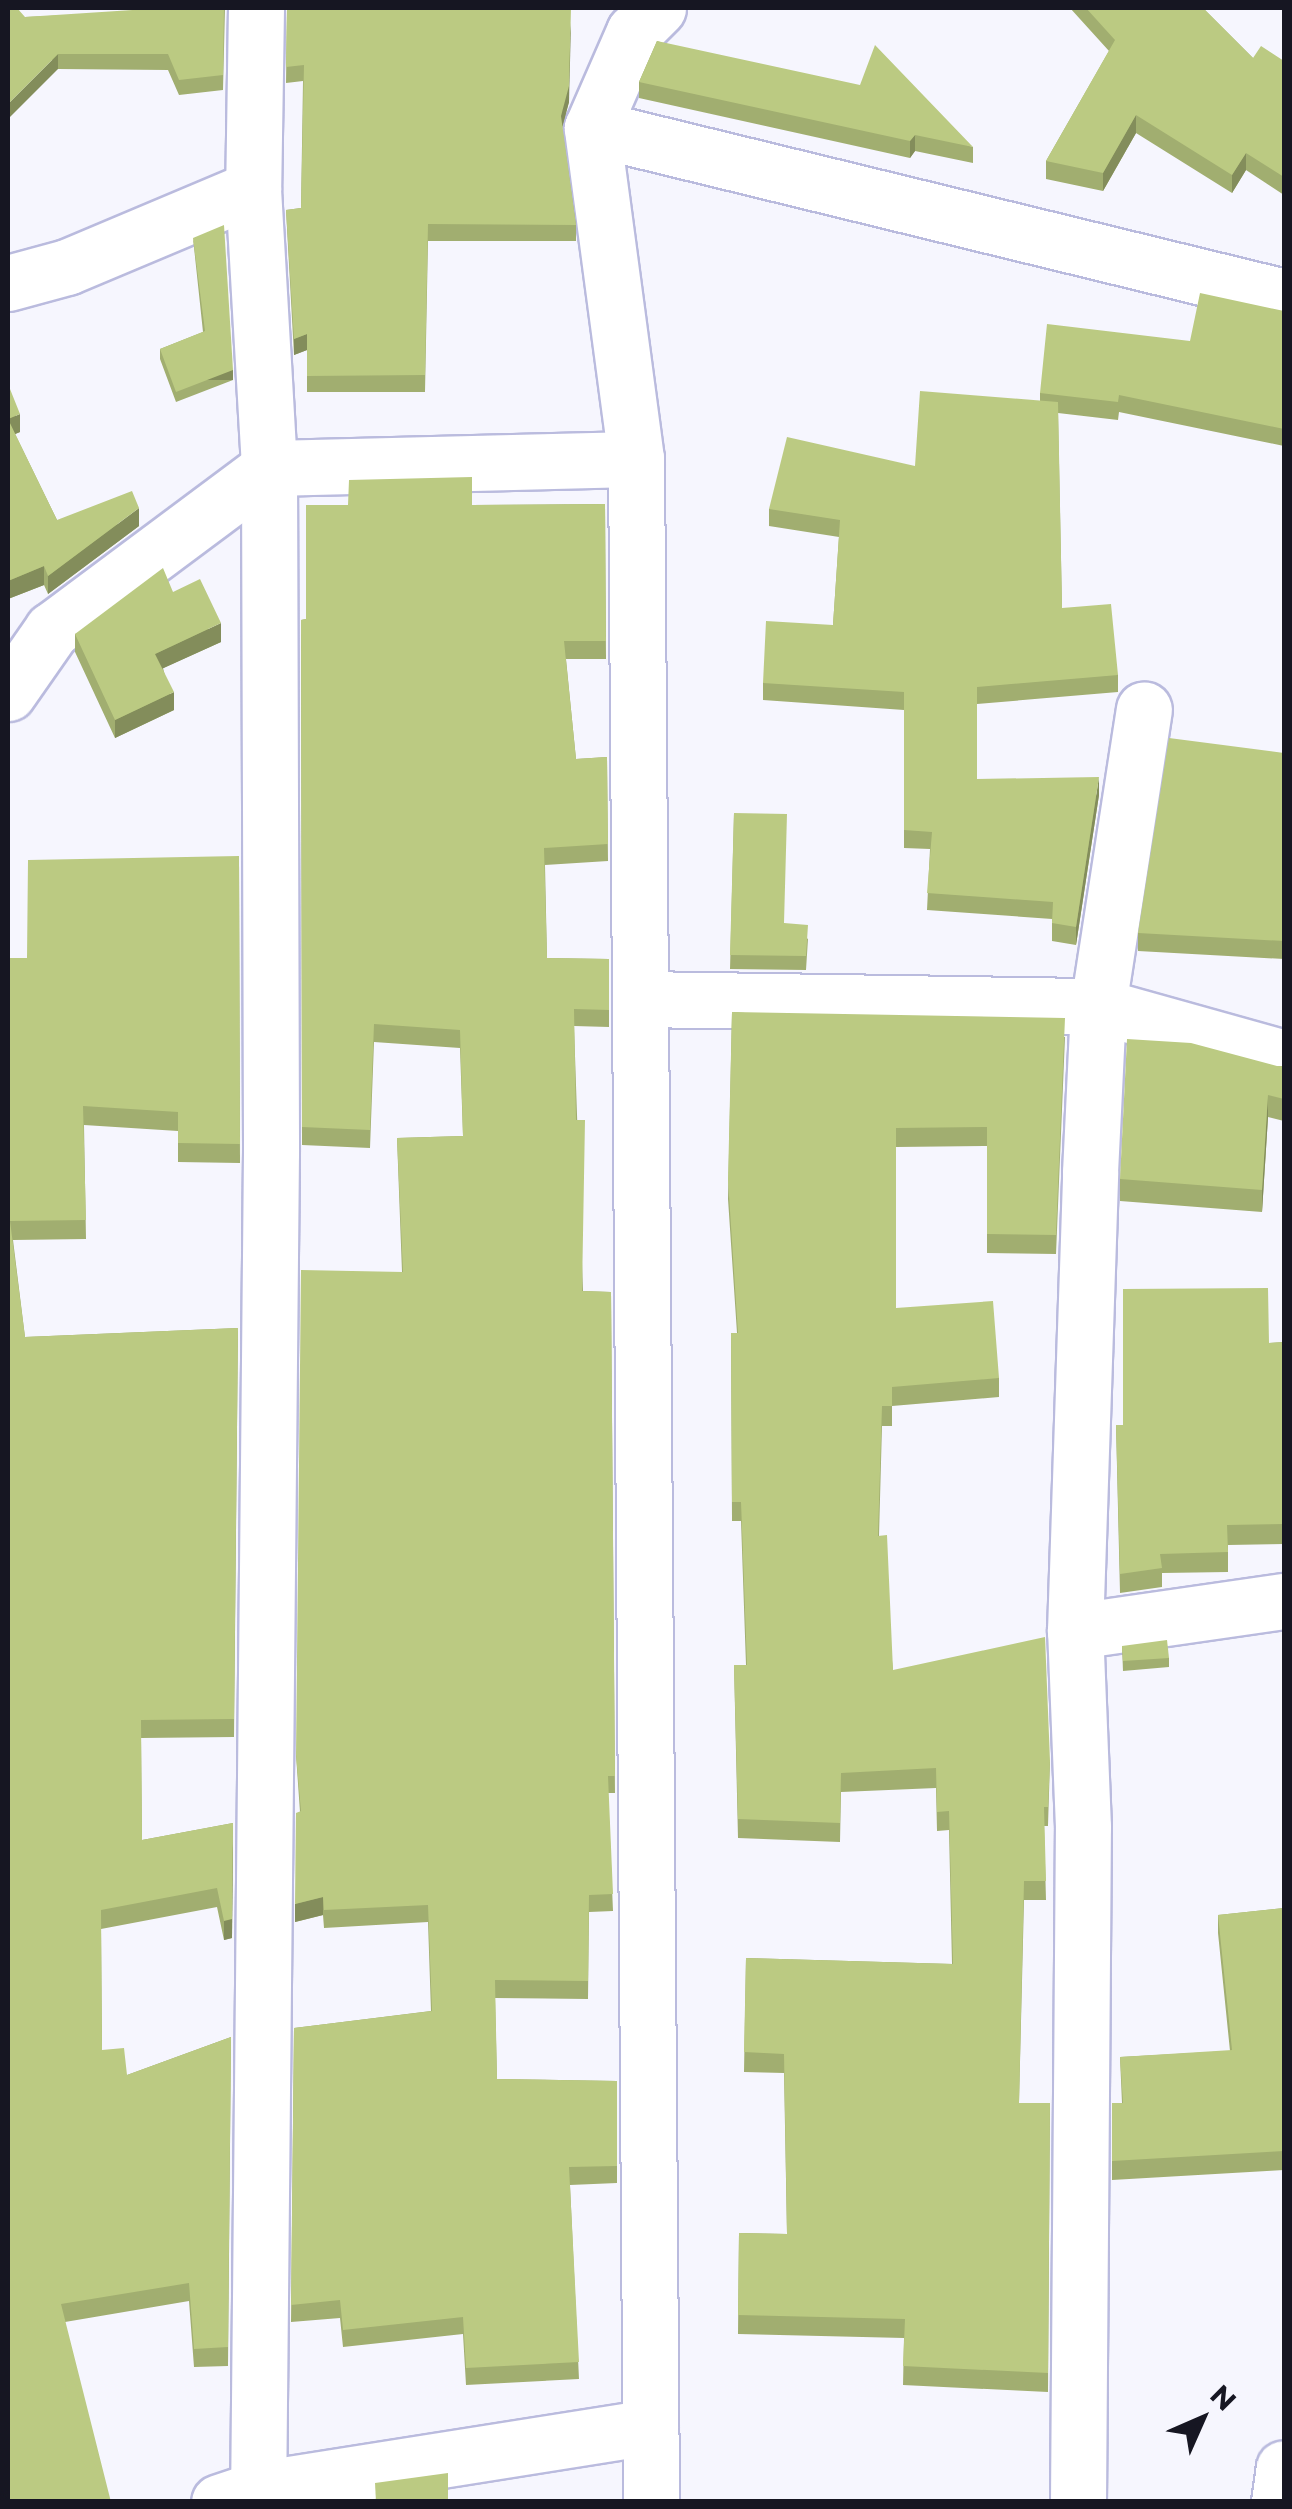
<!DOCTYPE html>
<style>
body{margin:0}
#map{position:relative;width:1292px;height:2509px;overflow:hidden;background:#f6f6fe;font-family:Montserrat,sans-serif}
div>[style]{position:absolute}
[style*='--x']{left:calc(var(--x)*1px);top:calc(var(--y)*1px);width:calc(var(--w)*1px);rotate:calc(var(--a)*1deg)}
.roads{filter:drop-shadow(2px 0 #babbde) drop-shadow(-2px 0 #babbde) drop-shadow(0 2px #babbde) drop-shadow(0 -2px #babbde)}
.minor>*{height:55px;margin:-27.5px;padding:0 27.5px;transform-origin:27.5px;border-radius:27.5px;background:#fff}
.wall>*{inset:0;background:#a1ae70}
.shaded-wall>*{inset:0;background:#838d5b;transform-origin:0 0}
.building>*{inset:0;background:#bbca82}
span{translate:-50% -50%;white-space:nowrap;text-align:center;line-height:1.15;-webkit-text-stroke:10px #f6f6fe;paint-order:stroke}
.frame{position:absolute;inset:0;border:10px solid #161622;pointer-events:none}
.north{position:absolute;left:1152px;top:2369px;width:100px;height:100px;-webkit-text-stroke:8px #f6f6fe;paint-order:stroke;rotate:45deg;font-size:28px;font-weight:700;line-height:40px;text-align:center;color:#161622}
.north::after{content:'';display:block;margin:auto;width:35px;height:45px;background:#161622;clip-path:polygon(50% 0,100% 100%,50% 72%,0 100%)}
</style>
<div id="map">
<div class="roads">
<div class="minor">
<div style="--x:256;--y:8;--w:181;--a:90.9"></div>
<div style="--x:253;--y:189;--w:279;--a:86.7"></div>
<div style="--x:269;--y:468;--w:684;--a:89.83"></div>
<div style="--x:271;--y:1152;--w:1350;--a:90.55"></div>
<div style="--x:592;--y:128;--w:712;--a:13.72"></div>
<div style="--x:8;--y:283;--w:61;--a:-15.2"></div>
<div style="--x:67;--y:267;--w:202;--a:-22.8"></div>
<div style="--x:8;--y:693;--w:77;--a:-55.1"></div>
<div style="--x:52;--y:630;--w:271;--a:-36.7"></div>
<div style="--x:269;--y:468;--w:367;--a:-1.4"></div>
<div style="--x:640;--y:999;--w:458;--a:0.9"></div>
<div style="--x:1098;--y:1006;--w:193;--a:15.6"></div>
<div style="--x:1075;--y:1631;--w:211;--a:-8.2"></div>
<div style="--x:219;--y:2502;--w:41;--a:-18.4"></div>
<div style="--x:258;--y:2489;--w:397;--a:-9"></div>
<div style="--x:651;--y:2502;--w:2043;--a:-90.42"></div>
<div style="--x:636;--y:459;--w:334;--a:-97.6"></div>
<div style="--x:592;--y:128;--w:105;--a:-66.4"></div>
<div style="--x:634;--y:32;--w:34;--a:-45"></div>
<div style="--x:1078;--y:2502;--w:675;--a:-89.58"></div>
<div style="--x:1083;--y:1827;--w:196;--a:-92.3"></div>
<div style="--x:1075;--y:1631;--w:459;--a:-88.1"></div>
<div style="--x:1090;--y:1172;--w:166;--a:-87.2"></div>
<div style="--x:1098;--y:1006;--w:300;--a:-81.2"></div>
<div style="--x:1279;--y:2502;--w:34;--a:-82"></div>
</div>
</div>
<div class="wall">
<div style="clip-path:polygon(225px 8px,223px 90px,179px 95px,168px 70px,58px 69px,25px 17px)"></div>
<div style="clip-path:polygon(287px 8px,569px 102px,562px 127px,576px 225px,576px 241px,428px 241px,425px 392px,307px 392px,307px 350px,294px 355px,286px 210px,301px 208px,303px 81px,286px 83px)"></div>
<div style="clip-path:polygon(1070px 8px,1203px 8px,1253px 58px,1284px 61px,1284px 195px,1246px 170px,1232px 193px,1136px 133px,1103px 191px,1046px 179px,1046px 161px,1109px 51px)"></div>
<div style="clip-path:polygon(657px 41px,973px 147px,973px 163px,915px 151px,910px 158px,639px 98px,639px 82px)"></div>
<div style="clip-path:polygon(193px 238px,233px 380px,176px 402px,160px 359px,160px 349px,203px 332px)"></div>
<div style="clip-path:polygon(1284px 311px,1284px 446px,1119px 412px,1118px 420px,1058px 413px,1062px 608px,1118px 675px,1118px 692px,977px 704px,977px 779px,1099px 795px,1076px 945px,1052px 941px,1052px 919px,927px 910px,930px 849px,904px 848px,904px 710px,763px 700px,763px 683px,833px 625px,839px 537px,769px 526px,769px 509px,915px 466px,1040px 401px,1040px 393px,1190px 341px)"></div>
<div style="clip-path:polygon(8px 384px,20px 432px,15px 434px,57px 520px,139px 526px,48px 594px,44px 585px,8px 599px)"></div>
<div style="clip-path:polygon(605px 504px,606px 659px,566px 659px,576px 759px,607px 757px,608px 861px,545px 865px,547px 958px,609px 959px,609px 1027px,574px 1026px,583px 1291px,611px 1292px,615px 1793px,608px 1793px,613px 1911px,589px 1912px,588px 1999px,495px 1998px,497px 2079px,617px 2081px,617px 2183px,570px 2185px,579px 2379px,466px 2385px,463px 2334px,343px 2347px,340px 2318px,291px 2322px,294px 2028px,431px 2011px,428px 1922px,324px 1928px,323px 1915px,295px 1922px,300px 1812px,296px 1755px,402px 1272px,397px 1138px,463px 1136px,460px 1048px,374px 1042px,370px 1148px,302px 1145px,301px 620px,306px 619px,472px 505px)"></div>
<div style="clip-path:polygon(173px 592px,221px 642px,163px 668px,174px 710px,115px 738px,75px 652px,75px 634px)"></div>
<div style="clip-path:polygon(1284px 753px,1284px 959px,1138px 951px,1138px 933px)"></div>
<div style="clip-path:polygon(734px 813px,784px 923px,808px 939px,806px 970px,730px 969px)"></div>
<div style="clip-path:polygon(239px 856px,240px 1163px,178px 1162px,178px 1131px,84px 1125px,86px 1239px,13px 1240px,25px 1337px,238px 1328px,234px 1737px,141px 1738px,142px 1840px,233px 1823px,232px 1938px,224px 1940px,217px 1907px,101px 1929px,102px 2050px,127px 2075px,231px 2037px,228px 2366px,194px 2367px,189px 2301px,65px 2322px,8px 2502px,8px 958px,27px 958px)"></div>
<div style="clip-path:polygon(732px 1012px,1065px 1037px,1056px 1254px,987px 1253px,987px 1146px,896px 1147px,896px 1308px,999px 1378px,999px 1397px,892px 1406px,892px 1426px,882px 1426px,879px 1536px,893px 1670px,1050px 1761px,1048px 1826px,1044px 1826px,1046px 1900px,1024px 1900px,1019px 2103px,1050px 2103px,1048px 2392px,903px 2385px,904px 2338px,738px 2334px,739px 2233px,787px 2234px,784px 2073px,744px 2072px,746px 1958px,952px 1964px,949px 1830px,937px 1831px,936px 1788px,841px 1792px,840px 1842px,738px 1838px,734px 1665px,746px 1665px,741px 1521px,732px 1521px,731px 1333px,737px 1333px,728px 1199px)"></div>
<div style="clip-path:polygon(1277px 1066px,1284px 1066px,1284px 1121px,1268px 1117px,1262px 1212px,1120px 1201px,1120px 1179px)"></div>
<div style="clip-path:polygon(1284px 1342px,1284px 1544px,1228px 1545px,1228px 1572px,1162px 1573px,1162px 1587px,1120px 1593px,1116px 1425px,1123px 1425px,1269px 1343px)"></div>
<div style="clip-path:polygon(1122px 1646px,1169px 1658px,1169px 1667px,1123px 1671px)"></div>
<div style="clip-path:polygon(1284px 1908px,1284px 2170px,1112px 2180px,1112px 2103px,1122px 2103px,1120px 2057px,1230px 2051px,1218px 1933px,1218px 1915px)"></div>
</div>
<div class="shaded-wall">
<div style="clip-path:polygon(571px 23px,569px 102px,561px 132px,561px 116px)"></div>
<div style="clip-path:polygon(58px 54px,58px 69px,8px 119px,8px 104px)"></div>
<div style="clip-path:polygon(1136px 115px,1136px 133px,1103px 191px,1103px 173px)"></div>
<div style="clip-path:polygon(915px 135px,915px 151px,910px 158px,910px 141px)"></div>
<div style="clip-path:polygon(1246px 153px,1246px 170px,1232px 193px,1232px 175px)"></div>
<div style="clip-path:polygon(307px 334px,307px 350px,294px 355px,294px 339px)"></div>
<div style="left:233px;top:370px;width:10px;height:61px;rotate:90deg"></div>
<div style="clip-path:polygon(20px 414px,20px 432px,8px 437px,8px 419px)"></div>
<div style="clip-path:polygon(139px 508px,139px 526px,48px 594px,48px 576px)"></div>
<div style="clip-path:polygon(44px 566px,44px 585px,8px 599px,8px 581px)"></div>
<div style="clip-path:polygon(221px 623px,221px 642px,155px 672px,155px 654px)"></div>
<div style="clip-path:polygon(174px 692px,174px 710px,115px 738px,115px 720px)"></div>
<div style="clip-path:polygon(1099px 777px,1099px 795px,1076px 945px,1076px 927px)"></div>
<div style="clip-path:polygon(1268px 1095px,1268px 1117px,1262px 1212px,1262px 1190px)"></div>
<div style="clip-path:polygon(233px 1841px,232px 1938px,224px 1940px,224px 1921px)"></div>
<div style="clip-path:polygon(323px 1897px,323px 1915px,295px 1922px,295px 1904px)"></div>
</div>
<div class="building">
<div style="clip-path:polygon(8px 8px,17px 8px,25px 17px,163px 8px,224px 8px,223px 75px,179px 80px,168px 54px,58px 54px,8px 104px)"></div>
<div style="clip-path:polygon(287px 8px,571px 8px,569px 86px,561px 116px,576px 225px,428px 224px,425px 375px,307px 376px,307px 334px,294px 339px,286px 210px,301px 208px,304px 65px,286px 67px)"></div>
<div style="clip-path:polygon(1086px 8px,1203px 8px,1253px 58px,1261px 46px,1284px 61px,1284px 177px,1246px 153px,1232px 175px,1136px 115px,1103px 173px,1046px 161px,1115px 40px)"></div>
<div style="clip-path:polygon(657px 41px,860px 85px,875px 45px,973px 147px,915px 135px,910px 141px,639px 82px)"></div>
<div style="clip-path:polygon(224px 225px,233px 370px,176px 392px,160px 349px,205px 331px,193px 238px)"></div>
<div style="clip-path:polygon(1200px 293px,1284px 311px,1284px 429px,1119px 395px,1118px 402px,1040px 393px,1047px 324px,1190px 341px)"></div>
<div style="clip-path:polygon(8px 384px,20px 414px,8px 419px)"></div>
<div style="clip-path:polygon(920px 391px,1058px 402px,1062px 608px,1111px 604px,1118px 675px,977px 687px,977px 779px,1099px 777px,1076px 927px,1052px 923px,1053px 902px,927px 893px,932px 832px,904px 830px,904px 692px,763px 683px,766px 621px,833px 625px,840px 520px,769px 509px,787px 437px,915px 466px)"></div>
<div style="clip-path:polygon(8px 419px,57px 520px,132px 491px,139px 508px,48px 576px,44px 566px,8px 581px)"></div>
<div style="clip-path:polygon(472px 477px,472px 505px,605px 504px,606px 641px,564px 641px,576px 759px,607px 757px,608px 844px,544px 848px,547px 958px,609px 959px,609px 1010px,574px 1009px,576px 1120px,585px 1120px,582px 1291px,611px 1292px,615px 1776px,608px 1776px,613px 1894px,589px 1895px,588px 1981px,495px 1980px,497px 2079px,617px 2081px,617px 2166px,569px 2167px,579px 2362px,466px 2368px,463px 2317px,343px 2330px,340px 2300px,291px 2305px,294px 2028px,432px 2011px,428px 1905px,324px 1910px,323px 1897px,295px 1904px,296px 1813px,301px 1811px,296px 1755px,301px 1270px,403px 1272px,397px 1138px,463px 1136px,460px 1030px,374px 1024px,370px 1130px,302px 1127px,301px 620px,306px 619px,306px 505px,348px 505px,349px 480px)"></div>
<div style="clip-path:polygon(163px 568px,173px 592px,200px 579px,221px 623px,155px 654px,174px 692px,115px 720px,75px 634px)"></div>
<div style="clip-path:polygon(1169px 738px,1284px 753px,1284px 941px,1138px 933px)"></div>
<div style="clip-path:polygon(734px 813px,787px 814px,784px 923px,808px 925px,806px 956px,730px 955px)"></div>
<div style="clip-path:polygon(239px 856px,240px 1144px,178px 1143px,178px 1112px,83px 1106px,86px 1220px,10px 1221px,25px 1337px,238px 1328px,234px 1719px,141px 1720px,142px 1840px,233px 1823px,232px 1919px,224px 1921px,217px 1888px,101px 1910px,102px 2050px,124px 2048px,127px 2075px,231px 2037px,228px 2347px,194px 2349px,189px 2283px,61px 2304px,111px 2502px,8px 2502px,8px 958px,27px 958px,28px 860px)"></div>
<div style="clip-path:polygon(732px 1012px,1065px 1018px,1056px 1235px,987px 1234px,987px 1127px,896px 1128px,896px 1308px,993px 1301px,999px 1378px,892px 1387px,892px 1406px,882px 1406px,878px 1536px,887px 1535px,893px 1670px,1045px 1637px,1050px 1761px,1048px 1807px,1044px 1807px,1046px 1881px,1024px 1881px,1019px 2103px,1050px 2103px,1048px 2373px,903px 2366px,905px 2319px,738px 2315px,739px 2233px,787px 2234px,784px 2054px,744px 2052px,746px 1958px,953px 1964px,949px 1811px,937px 1812px,936px 1768px,841px 1773px,840px 1823px,738px 1819px,734px 1665px,747px 1665px,741px 1502px,732px 1502px,731px 1333px,738px 1333px,728px 1180px)"></div>
<div style="clip-path:polygon(1127px 1039px,1191px 1043px,1277px 1066px,1284px 1066px,1284px 1099px,1268px 1095px,1262px 1190px,1120px 1179px)"></div>
<div style="clip-path:polygon(1268px 1288px,1269px 1343px,1284px 1342px,1284px 1524px,1227px 1525px,1228px 1552px,1160px 1554px,1162px 1568px,1120px 1574px,1116px 1425px,1123px 1425px,1123px 1289px)"></div>
<div style="clip-path:polygon(1167px 1640px,1169px 1658px,1123px 1661px,1122px 1646px)"></div>
<div style="clip-path:polygon(1284px 1908px,1284px 2151px,1112px 2161px,1112px 2103px,1123px 2103px,1120px 2057px,1232px 2050px,1218px 1915px)"></div>
<div style="clip-path:polygon(448px 2473px,448px 2502px,376px 2502px,375px 2483px)"></div>
</div>
<div class="frame"></div>
<div class="north">N</div>
</div>
